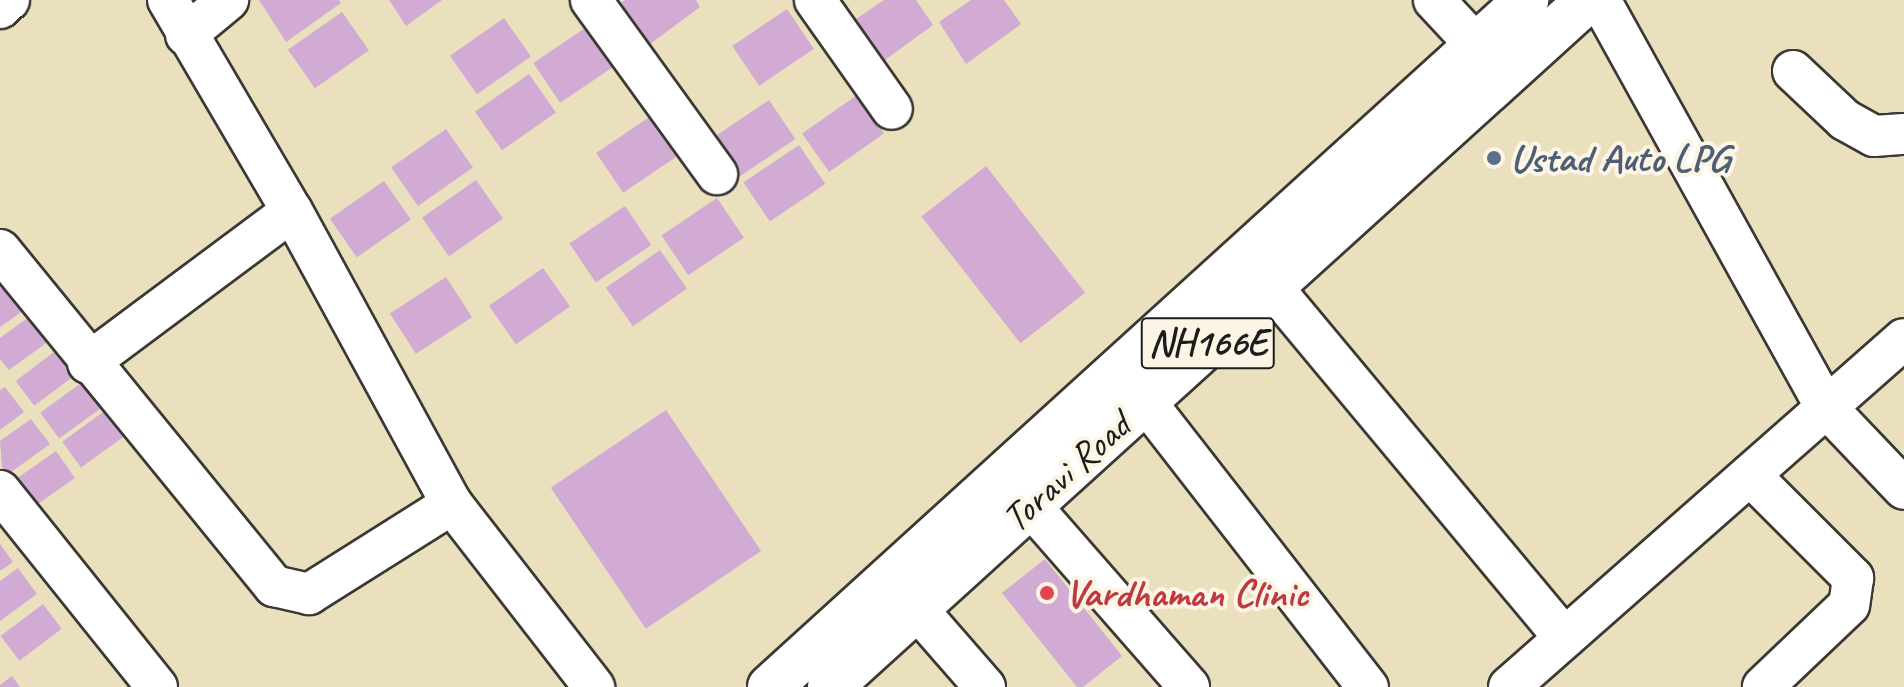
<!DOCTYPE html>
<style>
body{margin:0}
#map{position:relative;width:1904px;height:687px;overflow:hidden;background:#eae0bd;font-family:Caveat,sans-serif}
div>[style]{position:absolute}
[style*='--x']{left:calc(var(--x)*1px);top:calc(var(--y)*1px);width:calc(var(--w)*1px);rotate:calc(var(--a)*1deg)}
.building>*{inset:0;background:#d1abd3;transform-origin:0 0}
.roads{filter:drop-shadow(2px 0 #3b3934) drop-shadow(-2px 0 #3b3934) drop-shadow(0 2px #3b3934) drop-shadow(0 -2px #3b3934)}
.minor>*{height:40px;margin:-20px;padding:0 20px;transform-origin:20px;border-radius:20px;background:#fff}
.highway>*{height:44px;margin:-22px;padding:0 22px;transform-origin:22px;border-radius:22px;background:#fff}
.dots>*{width:22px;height:22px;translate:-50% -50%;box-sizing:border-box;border:4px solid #fcf5e5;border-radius:50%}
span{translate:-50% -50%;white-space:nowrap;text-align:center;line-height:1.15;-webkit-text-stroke:8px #fcf5e5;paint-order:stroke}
.shield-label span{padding:2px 6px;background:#fcf5e5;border:2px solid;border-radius:6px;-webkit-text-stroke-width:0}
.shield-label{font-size:38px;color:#1c1c1c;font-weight:700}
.service-label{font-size:40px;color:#4e5e75;font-weight:700}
.left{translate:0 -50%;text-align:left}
.street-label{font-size:40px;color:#1c1c1c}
.health-label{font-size:40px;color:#be3a42;font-weight:700}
</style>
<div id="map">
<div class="building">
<div style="clip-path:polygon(259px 0,339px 0,341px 3px,286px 42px)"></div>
<div style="clip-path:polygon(389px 0,442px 0,406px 26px)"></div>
<div style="clip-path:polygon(625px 0,696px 0,700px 7px,646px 47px,618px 5px)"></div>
<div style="clip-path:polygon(884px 0,916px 0,933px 25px,878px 65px,850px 23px)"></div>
<div style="clip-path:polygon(971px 0,1004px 0,1021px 24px,966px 64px,939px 22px)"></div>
<div style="left:787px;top:9px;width:48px;height:66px;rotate:56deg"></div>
<div style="left:342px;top:12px;width:47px;height:66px;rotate:55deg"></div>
<div style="left:504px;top:18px;width:47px;height:66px;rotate:55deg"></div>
<div style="left:588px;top:26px;width:48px;height:66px;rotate:56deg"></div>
<div style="left:529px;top:74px;width:47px;height:66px;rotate:55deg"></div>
<div style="left:857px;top:95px;width:47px;height:67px;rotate:55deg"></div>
<div style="left:769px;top:100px;width:47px;height:67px;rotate:56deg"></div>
<div style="left:651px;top:116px;width:48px;height:66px;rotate:56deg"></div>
<div style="left:446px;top:129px;width:47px;height:67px;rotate:55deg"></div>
<div style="left:799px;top:145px;width:47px;height:67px;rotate:56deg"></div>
<div style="left:986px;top:166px;width:161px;height:82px;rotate:52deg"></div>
<div style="left:476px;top:180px;width:47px;height:66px;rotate:55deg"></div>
<div style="left:384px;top:181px;width:47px;height:66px;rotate:55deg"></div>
<div style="left:717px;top:198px;width:48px;height:67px;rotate:56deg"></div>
<div style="left:625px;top:206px;width:47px;height:67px;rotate:56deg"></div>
<div style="left:660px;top:250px;width:47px;height:66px;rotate:55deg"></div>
<div style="left:543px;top:268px;width:47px;height:66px;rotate:55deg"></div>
<div style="left:446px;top:277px;width:48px;height:67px;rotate:57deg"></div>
<div style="clip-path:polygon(14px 278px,33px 304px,0 327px,0 288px)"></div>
<div style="clip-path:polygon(37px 311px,56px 336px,9px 370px,0 359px,0 338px)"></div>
<div style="left:62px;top:346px;width:31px;height:58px;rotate:53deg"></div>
<div style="left:88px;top:378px;width:32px;height:59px;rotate:54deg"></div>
<div style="clip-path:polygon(5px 387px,24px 412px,0 430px,0 390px)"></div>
<div style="left:110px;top:407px;width:32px;height:59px;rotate:54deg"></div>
<div style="left:666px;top:410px;width:170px;height:139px;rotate:56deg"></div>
<div style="clip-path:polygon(31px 419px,50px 444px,3px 478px,0 441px)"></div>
<div style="left:56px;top:451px;width:33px;height:59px;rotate:55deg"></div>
<div style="clip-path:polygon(0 544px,13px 562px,0 571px)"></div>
<div style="clip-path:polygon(1045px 559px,1122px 656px,1083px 687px,1077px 687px,1002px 593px)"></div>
<div style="clip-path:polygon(18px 568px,37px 594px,0 621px,0 581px)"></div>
<div style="left:43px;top:604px;width:31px;height:53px;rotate:53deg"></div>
<div style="clip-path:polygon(12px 676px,20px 687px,0 687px,0 685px)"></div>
</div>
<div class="roads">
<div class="minor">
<div style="--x:168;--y:0;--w:245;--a:59.6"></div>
<div style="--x:292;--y:211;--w:334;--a:61.4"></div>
<div style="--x:452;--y:504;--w:232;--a:52.2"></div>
<div style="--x:591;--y:0;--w:215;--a:54.1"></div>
<div style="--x:815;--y:0;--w:133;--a:54.8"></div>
<div style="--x:1434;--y:0;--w:60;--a:47"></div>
<div style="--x:1600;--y:0;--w:466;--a:61"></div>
<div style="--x:1826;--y:407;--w:113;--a:46.4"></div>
<div style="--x:0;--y:8;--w:12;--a:-42"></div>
<div style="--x:186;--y:35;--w:55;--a:-39.8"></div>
<div style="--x:1793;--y:71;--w:71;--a:43.3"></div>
<div style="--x:1845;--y:120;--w:33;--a:29"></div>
<div style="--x:1874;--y:136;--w:30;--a:-4"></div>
<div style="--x:0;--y:250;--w:434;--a:50.8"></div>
<div style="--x:274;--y:586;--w:36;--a:13"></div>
<div style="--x:309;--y:594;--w:169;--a:-32.2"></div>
<div style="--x:1252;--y:263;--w:488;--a:50.2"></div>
<div style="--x:88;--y:363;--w:254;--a:-36.7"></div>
<div style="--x:1145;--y:401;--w:363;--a:52.1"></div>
<div style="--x:1750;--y:475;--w:146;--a:45"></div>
<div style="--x:1853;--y:578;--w:27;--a:98"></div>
<div style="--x:1849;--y:605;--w:119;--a:136.4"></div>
<div style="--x:0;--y:491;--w:251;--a:51.3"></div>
<div style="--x:1029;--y:504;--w:243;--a:48.8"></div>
<div style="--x:916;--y:608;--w:105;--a:48.9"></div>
<div style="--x:1509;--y:687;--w:526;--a:-41.38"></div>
</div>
<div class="highway">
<div style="--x:770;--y:687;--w:1022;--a:-42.26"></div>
<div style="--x:830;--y:687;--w:1023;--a:-42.19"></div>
</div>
</div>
<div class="dots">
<div style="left:1494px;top:158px;background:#5c6f8a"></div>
<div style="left:1047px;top:593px;background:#e0444e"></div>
</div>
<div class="shield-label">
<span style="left:1208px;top:343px">NH166E</span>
</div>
<div class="service-label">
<span class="left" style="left:1510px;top:158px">Ustad Auto LPG</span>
</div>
<div class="street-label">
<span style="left:1066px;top:472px;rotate:-42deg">Toravi Road</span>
</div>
<div class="health-label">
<span class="left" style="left:1065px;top:593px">Vardhaman Clinic</span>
</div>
</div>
